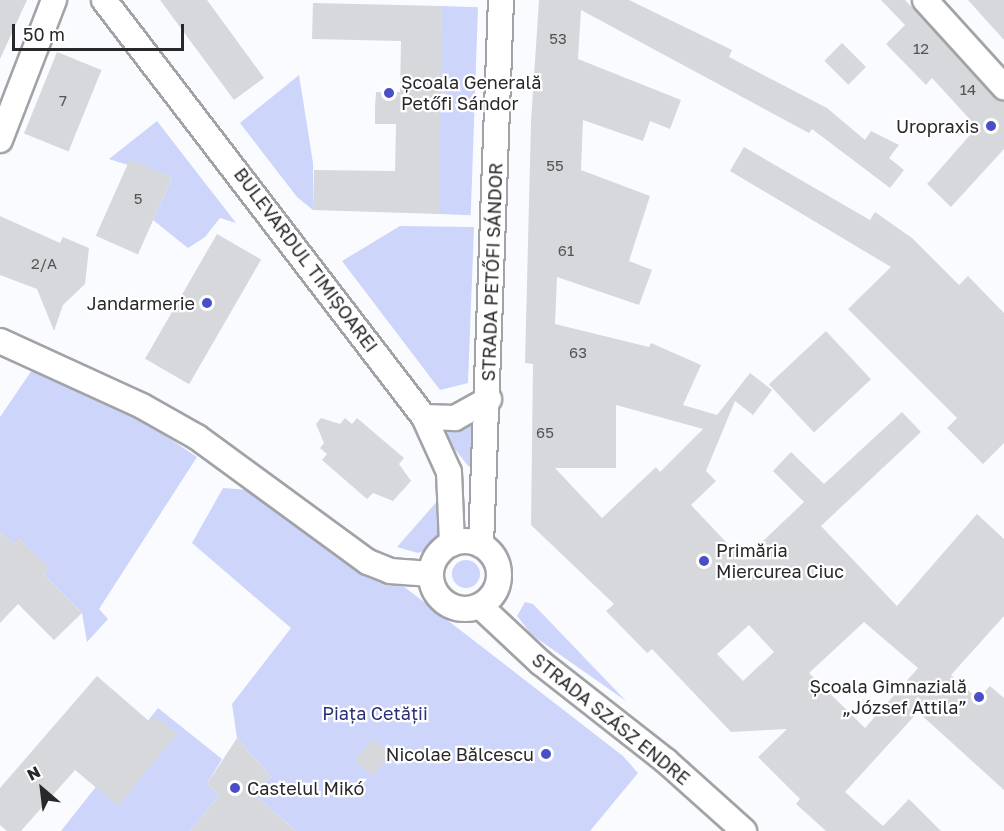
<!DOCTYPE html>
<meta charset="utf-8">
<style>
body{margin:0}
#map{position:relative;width:1004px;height:831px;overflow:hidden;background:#fafbff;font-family:"Golos Text",sans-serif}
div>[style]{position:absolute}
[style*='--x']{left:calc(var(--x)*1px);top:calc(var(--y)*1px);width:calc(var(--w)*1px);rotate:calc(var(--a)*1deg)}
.green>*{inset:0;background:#cdd5fb;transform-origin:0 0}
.round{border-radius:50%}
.building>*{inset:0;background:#d7d8dc;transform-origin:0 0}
.roads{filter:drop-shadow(2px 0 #a2a3a7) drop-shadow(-2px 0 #a2a3a7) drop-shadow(0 2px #a2a3a7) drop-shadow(0 -2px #a2a3a7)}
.minor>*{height:24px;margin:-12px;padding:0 12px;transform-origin:12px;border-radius:12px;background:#fff}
.minor>.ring{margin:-12px;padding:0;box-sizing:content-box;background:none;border:24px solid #fff;border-radius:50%}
.dots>*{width:16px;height:16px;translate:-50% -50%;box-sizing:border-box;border:3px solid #fff;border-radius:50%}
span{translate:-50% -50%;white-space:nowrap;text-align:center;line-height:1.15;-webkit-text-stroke:4.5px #fff;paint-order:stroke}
.number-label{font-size:15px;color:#545456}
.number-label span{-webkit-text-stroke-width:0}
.poi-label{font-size:18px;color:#28282a}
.left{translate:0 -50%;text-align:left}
.right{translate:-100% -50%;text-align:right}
.street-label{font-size:18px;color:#28282a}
.park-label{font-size:18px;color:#2b3074}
.north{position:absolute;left:12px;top:759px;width:60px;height:60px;-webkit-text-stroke:4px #fff;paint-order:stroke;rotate:332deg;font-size:16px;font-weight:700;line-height:24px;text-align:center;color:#28282a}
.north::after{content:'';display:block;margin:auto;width:21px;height:27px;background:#28282a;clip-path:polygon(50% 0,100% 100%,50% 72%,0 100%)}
.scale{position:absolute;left:12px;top:24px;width:172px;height:27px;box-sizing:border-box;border:3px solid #28282a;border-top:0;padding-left:8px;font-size:18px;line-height:21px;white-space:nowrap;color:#28282a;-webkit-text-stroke:4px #fff;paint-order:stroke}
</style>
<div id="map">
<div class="green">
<div style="left:442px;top:6px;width:36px;height:208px;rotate:2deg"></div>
<div style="clip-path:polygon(299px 75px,313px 163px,313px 210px,297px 197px,240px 123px)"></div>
<div style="clip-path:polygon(157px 121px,236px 223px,220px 218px,205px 237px,188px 248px,153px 220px,172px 178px,130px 160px,128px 165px,109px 159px)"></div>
<div style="clip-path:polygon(400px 226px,474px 227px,468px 383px,440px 390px,342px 261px)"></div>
<div style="clip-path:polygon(32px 370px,148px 424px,197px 457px,99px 609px,108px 619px,87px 642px,82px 613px,44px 575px,49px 569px,19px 539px,13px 544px,0 532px,0 417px)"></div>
<div style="clip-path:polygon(472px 422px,473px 464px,469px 467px,441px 432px)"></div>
<div style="clip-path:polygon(223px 488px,263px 491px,389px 575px,623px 756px,638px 773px,590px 831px,296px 831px,253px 793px,271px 777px,237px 738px,232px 704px,291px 628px,192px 543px)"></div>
<div style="clip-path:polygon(447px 490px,443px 536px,434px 547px,418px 553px,397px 547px)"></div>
<div class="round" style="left:452px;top:560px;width:28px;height:28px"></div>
<div style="clip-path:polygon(525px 602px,533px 604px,626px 701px,532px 635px,517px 616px)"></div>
<div style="clip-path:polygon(158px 708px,222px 759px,207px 784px,219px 796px,190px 831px,61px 831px)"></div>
</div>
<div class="building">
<div style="clip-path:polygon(0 0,27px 0,0 59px)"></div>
<div style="clip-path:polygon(160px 0,207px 0,264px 78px,234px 100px)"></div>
<div style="clip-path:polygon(evenodd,539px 0,629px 0,732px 50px,729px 57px,827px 108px,865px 140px,871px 131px,899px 145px,889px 158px,904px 170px,890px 188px,812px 129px,809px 133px,581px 10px,578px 59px,681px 100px,670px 129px,650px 121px,643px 141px,583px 120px,581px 170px,650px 196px,629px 261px,652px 270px,639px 305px,557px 277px,555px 324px,649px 347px,651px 343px,701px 365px,683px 405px,717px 415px,750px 373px,772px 390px,753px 415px,735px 401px,706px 471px,716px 481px,691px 505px,743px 560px,804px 502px,773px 471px,791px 452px,824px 484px,902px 412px,921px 432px,821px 526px,897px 606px,977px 514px,1004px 539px,1004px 616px,951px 675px,978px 699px,990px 686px,1004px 698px,1004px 790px,918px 712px,845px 792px,883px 826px,909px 799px,941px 831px,826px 831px,796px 804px,800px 799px,758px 757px,787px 729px,731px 732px,652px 649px,647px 653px,606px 611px,614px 604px,531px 525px,533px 364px,525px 363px,531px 122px,539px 0,616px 405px,703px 429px,660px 472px,656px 467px,602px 518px,555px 468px,616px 468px,616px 405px,539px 0,864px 622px,918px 668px,865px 728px,809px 673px,864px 622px,539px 0,749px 625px,774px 652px,743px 681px,717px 654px,749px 625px)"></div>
<div style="clip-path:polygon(881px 0,905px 0,1004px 102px,1004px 149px,951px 207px,927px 184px,977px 127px,932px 78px,926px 85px,886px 44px,905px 25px)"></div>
<div style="clip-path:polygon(968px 0,1004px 0,1004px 40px)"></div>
<div style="clip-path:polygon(313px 3px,442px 6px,439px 214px,313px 210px,314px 170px,395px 171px,396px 124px,375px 124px,375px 107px,376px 92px,400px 92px,401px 41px,312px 39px)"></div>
<div style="left:842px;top:43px;width:34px;height:25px;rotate:45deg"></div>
<div style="left:57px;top:52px;width:48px;height:88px;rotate:22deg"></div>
<div style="clip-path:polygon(744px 147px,870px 220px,875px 212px,912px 238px,959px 285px,968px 276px,1004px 313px,1004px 443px,983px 464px,947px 428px,957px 418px,848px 309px,891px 267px,730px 171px)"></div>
<div style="left:130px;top:159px;width:46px;height:84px;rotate:24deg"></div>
<div style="clip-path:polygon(0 216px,60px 243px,63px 237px,89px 248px,85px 284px,63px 305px,54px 331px,37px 289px,0 275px)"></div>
<div style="left:217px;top:234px;width:51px;height:144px;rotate:30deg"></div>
<div style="left:826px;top:331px;width:66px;height:78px;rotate:47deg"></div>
<div style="clip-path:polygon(321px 418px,340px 424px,345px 418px,352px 424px,357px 418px,404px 458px,399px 464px,411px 481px,393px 501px,373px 493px,367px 499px,322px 460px,327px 454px,320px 448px,324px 443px,316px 424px)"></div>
<div style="clip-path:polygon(0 532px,13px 544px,18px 538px,50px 569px,44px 575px,82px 613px,54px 640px,18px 604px,0 623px)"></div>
<div style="clip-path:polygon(97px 676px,150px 722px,155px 716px,177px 734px,118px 806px,75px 770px,21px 831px,7px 831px,0 825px,0 788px)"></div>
<div style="clip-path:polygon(237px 738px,271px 777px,253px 793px,296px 831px,190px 831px,219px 796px,207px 784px)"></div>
<div style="left:373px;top:739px;width:24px;height:28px;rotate:42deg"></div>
</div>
<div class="roads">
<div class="minor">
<div style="--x:104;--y:0;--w:526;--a:52.5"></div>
<div style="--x:424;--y:417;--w:60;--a:65.6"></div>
<div style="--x:449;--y:472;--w:72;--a:87.6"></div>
<div style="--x:925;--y:0;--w:118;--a:47.8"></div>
<div style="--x:0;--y:140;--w:150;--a:-68.9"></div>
<div style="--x:0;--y:341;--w:156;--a:24.6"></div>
<div style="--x:142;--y:406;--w:63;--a:29.4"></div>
<div style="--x:197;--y:437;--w:212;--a:36.2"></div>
<div style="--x:368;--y:562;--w:24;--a:22"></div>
<div style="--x:390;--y:571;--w:41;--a:4.2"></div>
<div style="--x:424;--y:417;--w:31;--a:2"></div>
<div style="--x:455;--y:418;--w:39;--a:-29"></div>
<div class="ring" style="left:431px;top:541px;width:44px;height:44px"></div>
<div style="--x:481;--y:545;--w:545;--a:-87.9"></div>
<div style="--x:480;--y:606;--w:83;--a:43.1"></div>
<div style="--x:541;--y:663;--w:159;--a:38.1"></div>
<div style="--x:666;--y:761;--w:105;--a:41.9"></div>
</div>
</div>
<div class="dots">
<div style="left:389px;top:93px;background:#494fc5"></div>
<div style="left:991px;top:126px;background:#494fc5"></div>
<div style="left:207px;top:303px;background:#494fc5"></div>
<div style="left:704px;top:561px;background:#494fc5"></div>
<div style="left:979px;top:697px;background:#494fc5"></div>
<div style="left:546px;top:754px;background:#494fc5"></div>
<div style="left:235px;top:788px;background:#494fc5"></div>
</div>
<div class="number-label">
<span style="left:558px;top:39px">53</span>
<span style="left:921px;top:49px">12</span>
<span style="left:968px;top:90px">14</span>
<span style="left:63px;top:101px">7</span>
<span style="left:555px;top:166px">55</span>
<span style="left:138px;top:199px">5</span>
<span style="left:566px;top:251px">61</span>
<span style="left:44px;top:264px">2/A</span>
<span style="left:578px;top:353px">63</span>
<span style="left:545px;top:433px">65</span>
</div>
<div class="poi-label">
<span class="left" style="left:401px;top:93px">Școala Generală<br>Petőfi Sándor</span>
<span class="right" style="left:979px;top:126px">Uropraxis</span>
<span class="right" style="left:195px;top:303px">Jandarmerie</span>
<span class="left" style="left:716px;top:561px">Primăria<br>Miercurea Ciuc</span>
<span class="right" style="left:967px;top:697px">Școala Gimnazială<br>„József Attila”</span>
<span class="right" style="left:534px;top:754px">Nicolae Bălcescu</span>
<span class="left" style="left:247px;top:788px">Castelul Mikó</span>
</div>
<div class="street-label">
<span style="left:306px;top:260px;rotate:53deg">BULEVARDUL TIMIȘOAREI</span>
<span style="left:492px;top:272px;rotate:-88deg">STRADA PETŐFI SÁNDOR</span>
<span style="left:611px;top:719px;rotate:39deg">STRADA SZÁSZ ENDRE</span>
</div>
<div class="park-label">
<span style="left:375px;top:713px">Piața Cetății</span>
</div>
<div class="north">N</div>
<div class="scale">50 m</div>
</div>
